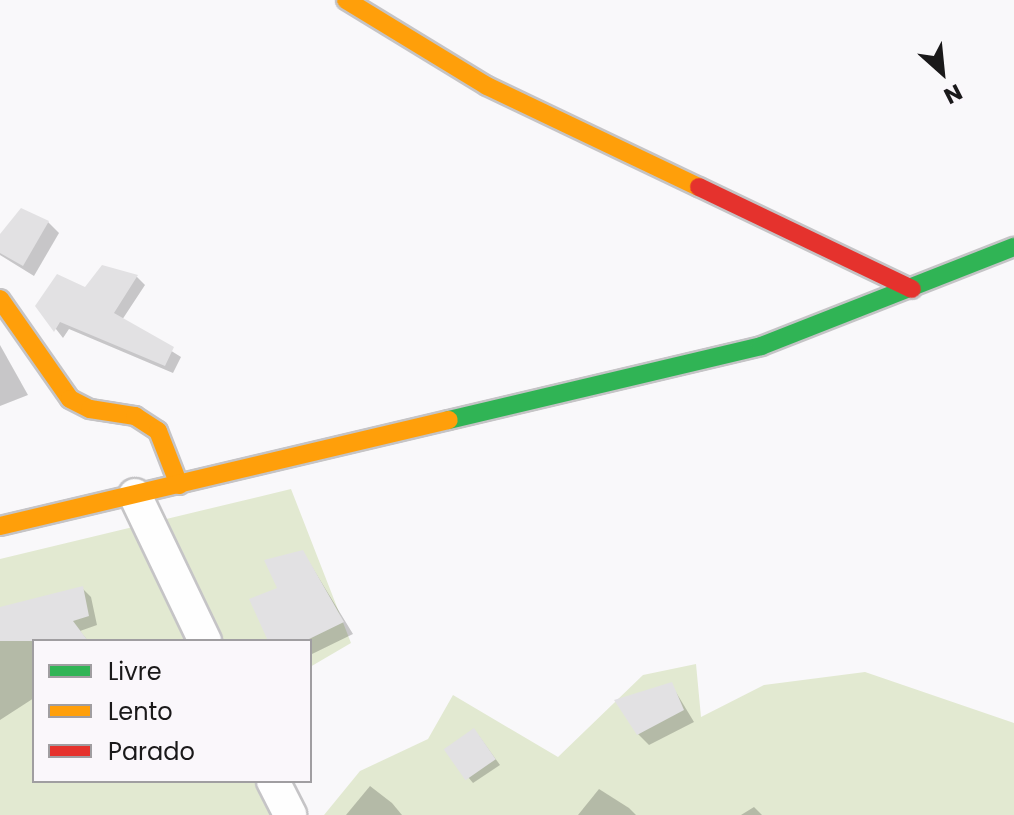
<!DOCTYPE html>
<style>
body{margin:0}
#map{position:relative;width:1014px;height:815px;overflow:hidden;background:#f9f8fa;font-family:Poppins,sans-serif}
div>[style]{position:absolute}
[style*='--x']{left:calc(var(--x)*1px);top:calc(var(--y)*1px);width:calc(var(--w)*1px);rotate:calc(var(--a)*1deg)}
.green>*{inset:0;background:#e2e9d1}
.shadow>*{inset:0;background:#0003}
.building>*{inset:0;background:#e2e1e3;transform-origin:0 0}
.roads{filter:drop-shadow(2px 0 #c5c4c6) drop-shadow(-2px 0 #c5c4c6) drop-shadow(0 2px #c5c4c6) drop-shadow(0 -2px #c5c4c6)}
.street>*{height:32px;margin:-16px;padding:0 16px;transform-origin:16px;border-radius:16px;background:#fefefe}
.fast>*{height:18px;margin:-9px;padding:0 9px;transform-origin:9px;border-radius:9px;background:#30b455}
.slow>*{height:18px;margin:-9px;padding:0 9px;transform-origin:9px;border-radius:9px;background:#ff9f0a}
.jam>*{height:18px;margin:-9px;padding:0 9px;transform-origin:9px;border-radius:9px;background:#e5322d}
span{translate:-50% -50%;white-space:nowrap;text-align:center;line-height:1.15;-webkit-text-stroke:7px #faf7fb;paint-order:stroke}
.legend{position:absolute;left:32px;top:639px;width:280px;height:144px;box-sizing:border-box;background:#faf7fb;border:2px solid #a09ea1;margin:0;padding:10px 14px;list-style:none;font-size:24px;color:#1a191a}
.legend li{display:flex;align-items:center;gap:16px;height:40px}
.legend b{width:40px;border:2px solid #a09ea1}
.north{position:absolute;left:902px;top:32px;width:80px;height:80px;-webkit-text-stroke:6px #faf7fb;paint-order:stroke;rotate:153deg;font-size:22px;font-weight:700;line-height:32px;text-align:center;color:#1a191a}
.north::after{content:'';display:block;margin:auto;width:28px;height:36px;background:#1a191a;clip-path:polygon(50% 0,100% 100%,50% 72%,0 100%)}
</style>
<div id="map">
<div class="green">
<div style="clip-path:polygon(291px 489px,351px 643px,310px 667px,310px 641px,34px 641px,34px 781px,292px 781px,306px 815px,0 815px,0 559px)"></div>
<div style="clip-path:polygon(696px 664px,701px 717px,764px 685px,865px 672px,1014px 723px,1014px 815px,324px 815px,360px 771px,428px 739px,453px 695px,558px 757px,643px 675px)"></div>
</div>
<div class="shadow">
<div style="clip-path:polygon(48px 222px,59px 233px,34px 276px,0 255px,0 237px)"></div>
<div style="clip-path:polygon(102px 268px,137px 277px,145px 285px,122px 320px,181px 357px,173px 373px,69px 329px,63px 338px,38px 306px,86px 290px)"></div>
<div style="clip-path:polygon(0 345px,28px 395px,0 406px)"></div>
<div style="clip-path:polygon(303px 552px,353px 634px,310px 655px,310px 641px,270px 641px,280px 589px)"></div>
<div style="clip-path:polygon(82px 588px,91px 597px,97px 625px,80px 631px,88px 641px,34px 641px,34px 698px,0 720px,0 633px)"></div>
<div style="clip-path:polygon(671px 684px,694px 722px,649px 745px,638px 734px)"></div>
<div style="clip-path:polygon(479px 736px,500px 765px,473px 783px,448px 753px)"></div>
<div style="clip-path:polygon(370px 786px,392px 803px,402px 815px,346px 815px)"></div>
<div style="clip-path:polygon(599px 789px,629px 808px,636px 815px,578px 815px)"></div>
<div style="clip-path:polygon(754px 807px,762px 815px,741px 815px)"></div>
</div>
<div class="building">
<div style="clip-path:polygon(21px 208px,49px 221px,23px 266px,0 253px,0 234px)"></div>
<div style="clip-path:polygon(102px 265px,138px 275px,114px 313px,174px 347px,165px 366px,60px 322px,54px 332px,35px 306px,57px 274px,85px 287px)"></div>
<div style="clip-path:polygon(303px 550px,344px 622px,305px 641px,268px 641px,249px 599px,277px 588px,264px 560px)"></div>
<div style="clip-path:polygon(83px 586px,89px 616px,73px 621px,88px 641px,0 641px,0 607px)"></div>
<div style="clip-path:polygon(672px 682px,684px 710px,637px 735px,614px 700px)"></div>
<div style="left:474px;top:728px;width:38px;height:37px;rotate:55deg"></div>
</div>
<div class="roads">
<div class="street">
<div style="--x:135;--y:495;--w:162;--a:64.4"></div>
<div style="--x:273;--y:781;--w:38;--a:63"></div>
</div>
<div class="fast">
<div style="--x:449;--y:420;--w:321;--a:-13.3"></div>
<div style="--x:761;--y:346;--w:272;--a:-21.4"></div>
</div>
<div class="slow">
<div style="--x:346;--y:0;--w:165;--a:31.4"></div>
<div style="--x:487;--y:86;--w:235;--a:25.5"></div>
<div style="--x:0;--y:299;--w:122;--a:55"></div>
<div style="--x:70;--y:399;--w:22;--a:27"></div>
<div style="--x:90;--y:409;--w:46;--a:8.8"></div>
<div style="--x:135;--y:416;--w:27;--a:33"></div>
<div style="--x:158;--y:431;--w:58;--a:68.7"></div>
<div style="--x:0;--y:526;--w:461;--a:-13.3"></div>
</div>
<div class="jam">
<div style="--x:699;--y:187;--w:236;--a:25.6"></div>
</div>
</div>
<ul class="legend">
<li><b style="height:10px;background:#30b455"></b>Livre</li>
<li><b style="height:10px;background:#ff9f0a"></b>Lento</li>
<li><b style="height:10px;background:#e5322d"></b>Parado</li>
</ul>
<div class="north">N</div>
</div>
